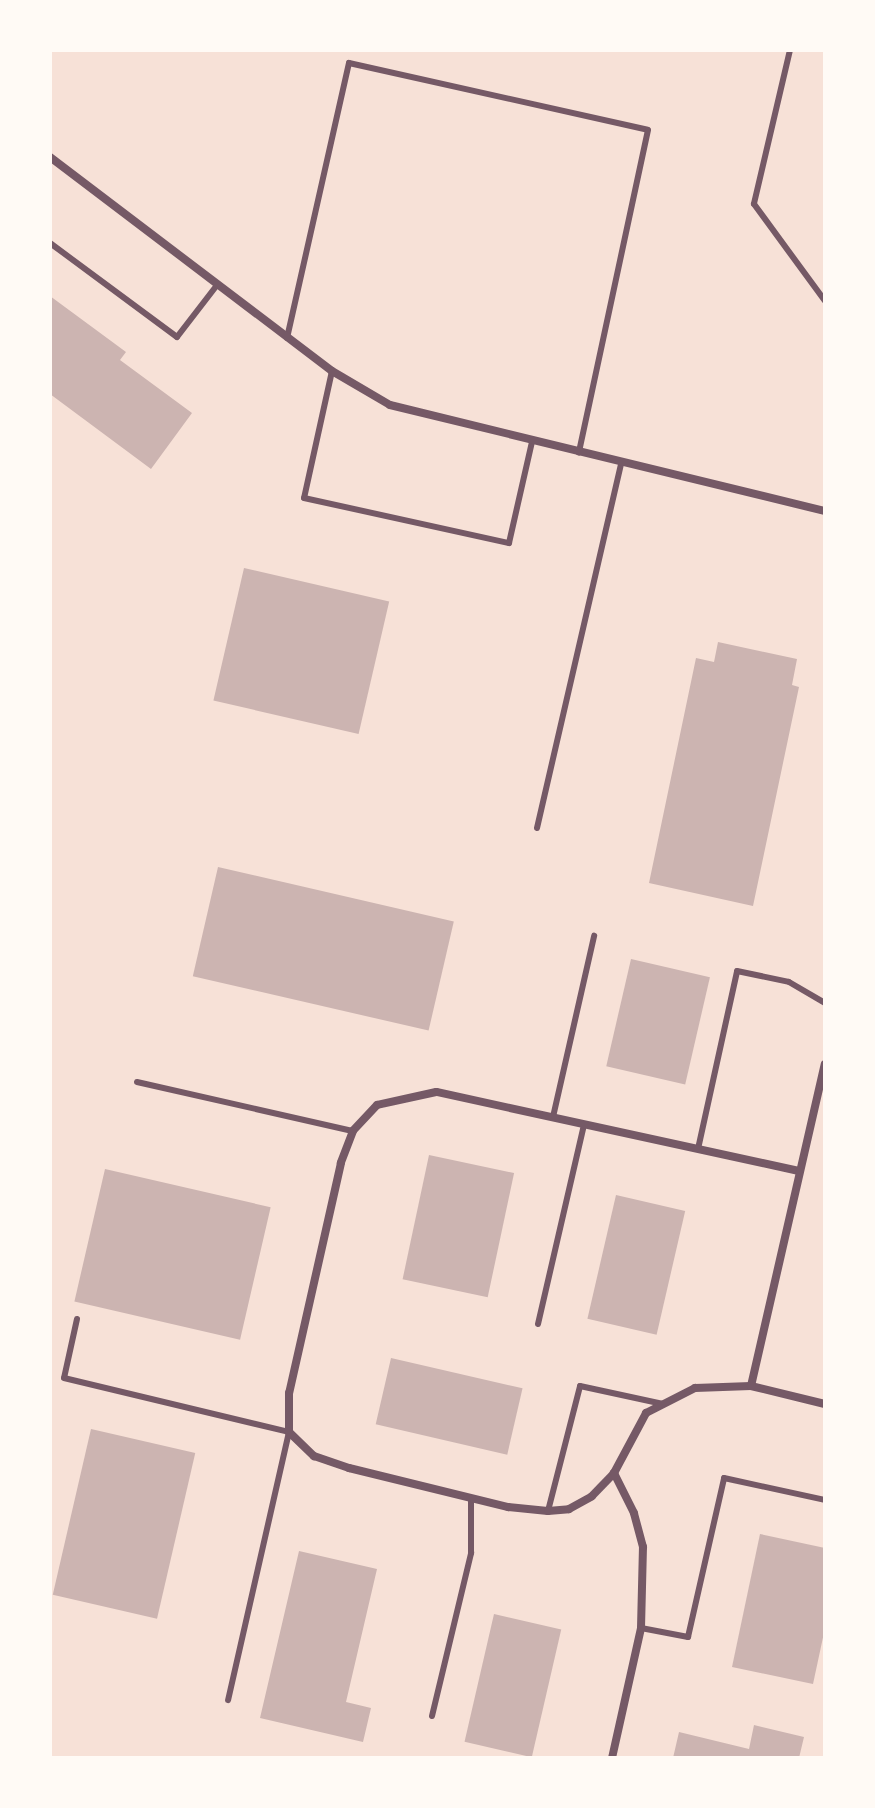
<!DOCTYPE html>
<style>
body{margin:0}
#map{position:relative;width:875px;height:1808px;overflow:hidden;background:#f7e1d7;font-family:"DM Sans",sans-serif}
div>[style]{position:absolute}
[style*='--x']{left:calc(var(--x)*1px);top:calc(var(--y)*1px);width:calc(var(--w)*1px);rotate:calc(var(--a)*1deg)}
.building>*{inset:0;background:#ccb4b1;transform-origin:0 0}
.service>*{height:6px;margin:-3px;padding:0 3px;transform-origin:3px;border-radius:3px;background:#755966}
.minor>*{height:8px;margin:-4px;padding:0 4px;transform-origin:4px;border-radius:4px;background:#755966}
span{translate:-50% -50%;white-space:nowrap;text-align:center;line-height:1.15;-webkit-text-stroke:8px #fffaf5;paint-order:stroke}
.frame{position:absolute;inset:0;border:52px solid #fffaf5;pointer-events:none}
</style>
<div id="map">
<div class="building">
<div style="clip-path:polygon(50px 296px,126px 352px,120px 360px,192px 413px,151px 469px,50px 394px)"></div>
<div style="left:244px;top:568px;width:149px;height:136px;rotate:13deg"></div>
<div style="clip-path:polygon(718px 642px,797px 659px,792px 685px,799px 687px,753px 906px,649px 883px,696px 658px,714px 662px)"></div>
<div style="left:218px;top:867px;width:242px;height:112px;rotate:13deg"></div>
<div style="left:631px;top:959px;width:81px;height:110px;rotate:13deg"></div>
<div style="left:429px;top:1155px;width:87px;height:127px;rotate:12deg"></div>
<div style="left:105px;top:1169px;width:170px;height:136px;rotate:13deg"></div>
<div style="left:616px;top:1195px;width:71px;height:127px;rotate:13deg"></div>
<div style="left:391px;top:1358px;width:135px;height:68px;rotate:13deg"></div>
<div style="left:91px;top:1429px;width:107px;height:170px;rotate:13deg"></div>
<div style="clip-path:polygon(760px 1534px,825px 1548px,825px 1628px,813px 1684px,732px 1667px)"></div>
<div style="clip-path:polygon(299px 1551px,377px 1569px,346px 1702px,371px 1708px,363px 1742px,260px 1718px)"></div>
<div style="left:494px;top:1614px;width:69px;height:131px;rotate:13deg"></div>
<div style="clip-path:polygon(754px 1725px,804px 1737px,799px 1758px,673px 1758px,679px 1732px,749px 1749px)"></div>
</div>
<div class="service">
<div style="--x:790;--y:50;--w:158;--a:103.2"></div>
<div style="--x:754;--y:204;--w:120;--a:53.8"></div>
<div style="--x:50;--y:243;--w:158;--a:36.5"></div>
<div style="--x:177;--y:337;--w:66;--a:-52.4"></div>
<div style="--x:287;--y:338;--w:282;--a:-77.3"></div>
<div style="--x:349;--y:63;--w:306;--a:12.6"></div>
<div style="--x:648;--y:130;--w:330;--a:102.1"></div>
<div style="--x:332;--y:371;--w:130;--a:102.4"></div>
<div style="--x:304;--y:498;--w:210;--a:12.4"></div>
<div style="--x:509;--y:543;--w:104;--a:-77.2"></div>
<div style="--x:537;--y:828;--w:375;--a:-77"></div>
<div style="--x:137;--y:1082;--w:221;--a:12.8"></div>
<div style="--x:553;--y:1117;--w:186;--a:-77.2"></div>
<div style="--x:698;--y:1149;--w:182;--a:-77.6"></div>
<div style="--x:737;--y:971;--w:53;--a:11.9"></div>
<div style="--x:789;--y:982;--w:42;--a:30.3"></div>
<div style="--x:77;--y:1319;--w:60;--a:102.4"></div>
<div style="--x:64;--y:1378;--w:231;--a:13.5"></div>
<div style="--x:289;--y:1432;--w:275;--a:102.8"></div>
<div style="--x:538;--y:1324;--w:205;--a:-77"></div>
<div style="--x:548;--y:1511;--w:129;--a:-75.6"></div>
<div style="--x:580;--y:1386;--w:85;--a:12.2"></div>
<div style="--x:641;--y:1628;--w:48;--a:10.8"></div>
<div style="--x:688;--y:1637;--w:163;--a:-77.2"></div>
<div style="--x:724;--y:1478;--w:103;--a:12.3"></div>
<div style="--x:432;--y:1716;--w:168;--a:-76.5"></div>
<div style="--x:471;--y:1553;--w:55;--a:-90"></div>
</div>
<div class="minor">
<div style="--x:50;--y:157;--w:354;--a:37.2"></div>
<div style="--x:332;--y:371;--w:67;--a:30.4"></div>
<div style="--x:390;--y:405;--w:448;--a:13.7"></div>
<div style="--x:799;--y:1171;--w:371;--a:-167.7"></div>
<div style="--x:436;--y:1092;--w:60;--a:167.6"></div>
<div style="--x:377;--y:1105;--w:35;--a:133"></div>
<div style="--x:353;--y:1131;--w:34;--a:111"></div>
<div style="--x:341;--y:1163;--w:236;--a:102.7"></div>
<div style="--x:289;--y:1393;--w:39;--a:90"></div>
<div style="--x:289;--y:1432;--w:35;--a:44"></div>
<div style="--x:314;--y:1456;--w:37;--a:19"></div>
<div style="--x:349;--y:1468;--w:164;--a:13.8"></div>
<div style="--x:508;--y:1507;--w:40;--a:5.7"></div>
<div style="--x:548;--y:1511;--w:21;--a:-5"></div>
<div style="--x:569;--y:1509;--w:26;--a:-29"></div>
<div style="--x:592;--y:1496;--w:32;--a:-46"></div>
<div style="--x:614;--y:1473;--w:68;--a:-61.9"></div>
<div style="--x:646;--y:1413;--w:55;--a:-27"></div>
<div style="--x:695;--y:1388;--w:56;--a:-2"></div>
<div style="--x:751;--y:1386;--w:76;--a:13.7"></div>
<div style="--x:751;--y:1386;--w:330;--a:-77.1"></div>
<div style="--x:612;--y:1758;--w:133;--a:-77.4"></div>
<div style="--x:641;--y:1628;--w:81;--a:-88.6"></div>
<div style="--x:643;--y:1547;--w:35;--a:-105"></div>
<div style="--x:634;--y:1513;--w:45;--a:-116.6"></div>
</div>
<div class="frame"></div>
</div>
